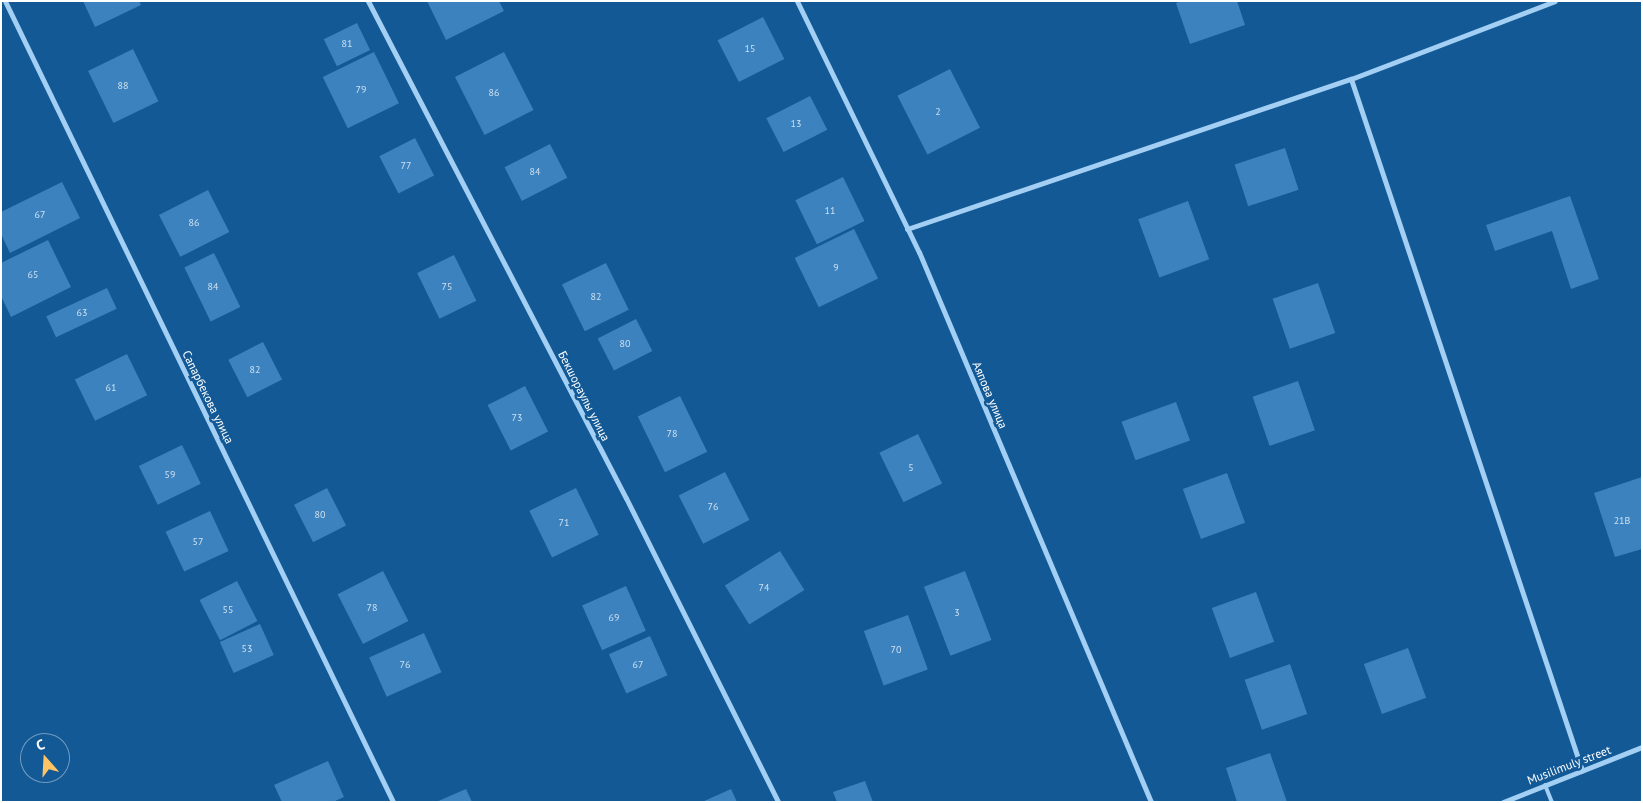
<!DOCTYPE html>
<meta charset="utf-8">
<style>
body{margin:0}
#map{position:relative;width:1643px;height:803px;overflow:hidden;background:#125996;font-family:"PT Sans",sans-serif}
div>[style]{position:absolute}
[style*='--x']{left:calc(var(--x)*1px);top:calc(var(--y)*1px);width:calc(var(--w)*1px);rotate:calc(var(--a)*1deg)}
.building>*{inset:0;background:#3b82bf;transform-origin:0 0}
.service>*{height:4px;margin:-2px;padding:0 2px;transform-origin:2px;border-radius:2px;background:#a2cff3}
.minor>*{height:5px;margin:-2.5px;padding:0 2.5px;transform-origin:2.5px;border-radius:2.5px;background:#a2cff3}
span{translate:-50% -50%;white-space:nowrap;text-align:center;line-height:1.15;-webkit-text-stroke:5px #125996;paint-order:stroke}
.number-label{font-size:10px;color:#cee0ef}
.number-label span{-webkit-text-stroke-width:0}
.street-label{font-size:12px;color:#fff}
.frame{position:absolute;inset:0;border:2px solid #fff;pointer-events:none}
.north{position:absolute;left:20px;top:733px;width:50px;height:50px;box-sizing:border-box;background:#125996;border:1px solid #719bc0;border-radius:50%;rotate:341deg;font-size:14px;font-weight:700;line-height:20px;text-align:center;color:#fff}
.north::after{content:'';display:block;margin:auto;width:18px;height:22px;background:#ffc364;clip-path:polygon(50% 0,100% 100%,50% 72%,0 100%)}
</style>
<div id="map">
<div class="building">
<div style="clip-path:polygon(83px 1px,139px 1px,141px 5px,95px 27px)"></div>
<div style="clip-path:polygon(427px 1px,499px 1px,504px 11px,446px 40px)"></div>
<div style="clip-path:polygon(1182px 1px,1237px 1px,1245px 25px,1190px 44px,1176px 3px)"></div>
<div style="left:763px;top:17px;width:47px;height:51px;rotate:63deg"></div>
<div style="left:357px;top:23px;width:30px;height:37px;rotate:64deg"></div>
<div style="left:133px;top:49px;width:58px;height:50px;rotate:64deg"></div>
<div style="left:374px;top:52px;width:57px;height:57px;rotate:64deg"></div>
<div style="left:504px;top:52px;width:65px;height:55px;rotate:63deg"></div>
<div style="left:950px;top:69px;width:66px;height:59px;rotate:63deg"></div>
<div style="left:810px;top:96px;width:38px;height:49px;rotate:63deg"></div>
<div style="left:415px;top:138px;width:42px;height:40px;rotate:63deg"></div>
<div style="left:550px;top:144px;width:38px;height:51px;rotate:63deg"></div>
<div style="left:1285px;top:148px;width:44px;height:53px;rotate:72deg"></div>
<div style="left:843px;top:177px;width:49px;height:53px;rotate:64deg"></div>
<div style="clip-path:polygon(62px 182px,80px 218px,10px 253px,1px 234px,1px 212px)"></div>
<div style="left:208px;top:190px;width:47px;height:55px;rotate:63deg"></div>
<div style="clip-path:polygon(1570px 196px,1599px 279px,1571px 289px,1552px 231px,1495px 251px,1486px 225px)"></div>
<div style="left:1188px;top:201px;width:62px;height:53px;rotate:70deg"></div>
<div style="left:854px;top:229px;width:55px;height:66px;rotate:64deg"></div>
<div style="clip-path:polygon(48px 240px,71px 287px,11px 317px,1px 296px,1px 263px)"></div>
<div style="left:214px;top:253px;width:60px;height:33px;rotate:64deg"></div>
<div style="left:454px;top:255px;width:51px;height:41px;rotate:64deg"></div>
<div style="left:606px;top:263px;width:52px;height:49px;rotate:64deg"></div>
<div style="left:1318px;top:283px;width:53px;height:48px;rotate:71deg"></div>
<div style="left:107px;top:288px;width:23px;height:67px;rotate:65deg"></div>
<div style="left:636px;top:319px;width:36px;height:43px;rotate:63deg"></div>
<div style="left:263px;top:342px;width:42px;height:39px;rotate:63deg"></div>
<div style="left:127px;top:354px;width:46px;height:58px;rotate:64deg"></div>
<div style="left:1298px;top:381px;width:52px;height:48px;rotate:71deg"></div>
<div style="left:525px;top:386px;width:51px;height:42px;rotate:63deg"></div>
<div style="left:680px;top:396px;width:62px;height:47px;rotate:64deg"></div>
<div style="left:1176px;top:402px;width:41px;height:58px;rotate:70deg"></div>
<div style="left:918px;top:434px;width:55px;height:43px;rotate:64deg"></div>
<div style="left:182px;top:445px;width:43px;height:48px;rotate:64deg"></div>
<div style="left:725px;top:472px;width:54px;height:52px;rotate:63deg"></div>
<div style="left:1227px;top:473px;width:53px;height:47px;rotate:70deg"></div>
<div style="clip-path:polygon(1642px 477px,1642px 549px,1615px 557px,1594px 493px)"></div>
<div style="left:327px;top:488px;width:42px;height:37px;rotate:63deg"></div>
<div style="left:576px;top:488px;width:52px;height:52px;rotate:64deg"></div>
<div style="left:210px;top:511px;width:44px;height:49px;rotate:65deg"></div>
<div style="left:780px;top:551px;width:46px;height:65px;rotate:58deg"></div>
<div style="left:383px;top:571px;width:56px;height:51px;rotate:63deg"></div>
<div style="left:965px;top:571px;width:74px;height:44px;rotate:69deg"></div>
<div style="left:237px;top:581px;width:45px;height:42px;rotate:63deg"></div>
<div style="left:626px;top:586px;width:49px;height:48px;rotate:66deg"></div>
<div style="left:1256px;top:592px;width:53px;height:47px;rotate:70deg"></div>
<div style="left:908px;top:615px;width:58px;height:47px;rotate:70deg"></div>
<div style="left:260px;top:624px;width:34px;height:44px;rotate:66deg"></div>
<div style="left:424px;top:633px;width:43px;height:60px;rotate:66deg"></div>
<div style="left:650px;top:636px;width:43px;height:45px;rotate:66deg"></div>
<div style="left:1408px;top:648px;width:53px;height:47px;rotate:70deg"></div>
<div style="left:1290px;top:664px;width:53px;height:48px;rotate:71deg"></div>
<div style="clip-path:polygon(1270px 753px,1287px 802px,1237px 802px,1226px 768px)"></div>
<div style="clip-path:polygon(328px 761px,344px 797px,333px 802px,282px 802px,274px 785px)"></div>
<div style="clip-path:polygon(865px 781px,873px 802px,837px 802px,833px 792px)"></div>
<div style="clip-path:polygon(466px 789px,472px 802px,436px 802px)"></div>
<div style="clip-path:polygon(731px 789px,737px 802px,702px 802px)"></div>
</div>
<div class="service">
<div style="--x:1545;--y:785;--w:18;--a:68"></div>
</div>
<div class="minor">
<div style="--x:5;--y:1;--w:890;--a:64.15"></div>
<div style="--x:368;--y:1;--w:560;--a:62.57"></div>
<div style="--x:626;--y:498;--w:340;--a:63.4"></div>
<div style="--x:797;--y:1;--w:279;--a:64.1"></div>
<div style="--x:919;--y:252;--w:597;--a:67.13"></div>
<div style="--x:1351;--y:79;--w:729;--a:71.52"></div>
<div style="--x:907;--y:229;--w:469;--a:-18.7"></div>
<div style="--x:1351;--y:79;--w:218;--a:-20.9"></div>
<div style="--x:1503;--y:802;--w:149;--a:-21.6"></div>
</div>
<div class="number-label">
<span style="left:347px;top:44px">81</span>
<span style="left:750px;top:49px">15</span>
<span style="left:123px;top:86px">88</span>
<span style="left:361px;top:90px">79</span>
<span style="left:494px;top:93px">86</span>
<span style="left:938px;top:112px">2</span>
<span style="left:796px;top:124px">13</span>
<span style="left:406px;top:166px">77</span>
<span style="left:535px;top:172px">84</span>
<span style="left:830px;top:211px">11</span>
<span style="left:40px;top:215px">67</span>
<span style="left:194px;top:223px">86</span>
<span style="left:836px;top:268px">9</span>
<span style="left:33px;top:275px">65</span>
<span style="left:213px;top:287px">84</span>
<span style="left:447px;top:287px">75</span>
<span style="left:596px;top:297px">82</span>
<span style="left:82px;top:313px">63</span>
<span style="left:625px;top:344px">80</span>
<span style="left:255px;top:370px">82</span>
<span style="left:111px;top:388px">61</span>
<span style="left:517px;top:418px">73</span>
<span style="left:672px;top:434px">78</span>
<span style="left:911px;top:468px">5</span>
<span style="left:170px;top:475px">59</span>
<span style="left:713px;top:507px">76</span>
<span style="left:320px;top:515px">80</span>
<span style="left:1622px;top:521px">21В</span>
<span style="left:564px;top:523px">71</span>
<span style="left:198px;top:542px">57</span>
<span style="left:764px;top:588px">74</span>
<span style="left:372px;top:608px">78</span>
<span style="left:228px;top:610px">55</span>
<span style="left:957px;top:613px">3</span>
<span style="left:614px;top:618px">69</span>
<span style="left:247px;top:649px">53</span>
<span style="left:896px;top:650px">70</span>
<span style="left:405px;top:665px">76</span>
<span style="left:638px;top:665px">67</span>
</div>
<div class="street-label">
<span style="left:990px;top:395px;rotate:67deg">Аяпова улица</span>
<span style="left:584px;top:396px;rotate:63deg">Бекшораулы улица</span>
<span style="left:208px;top:397px;rotate:64deg">Сапарбекова улица</span>
<span style="left:1569px;top:765px;rotate:-21deg">Musilimuly street</span>
</div>
<div class="frame"></div>
<div class="north">С</div>
</div>
